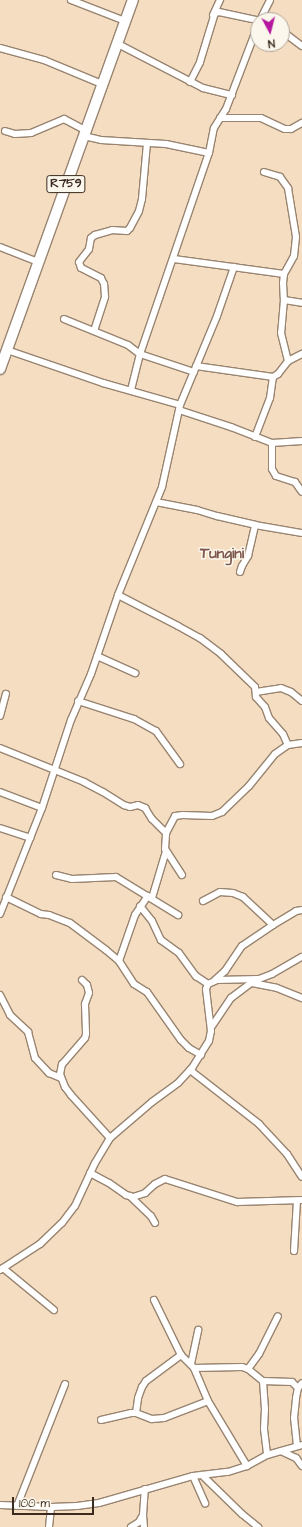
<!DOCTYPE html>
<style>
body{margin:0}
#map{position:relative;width:302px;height:1527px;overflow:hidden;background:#f5ddc1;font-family:"Architects Daughter",sans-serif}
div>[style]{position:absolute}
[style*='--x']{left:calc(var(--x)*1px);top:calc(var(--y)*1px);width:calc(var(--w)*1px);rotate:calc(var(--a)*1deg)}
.roads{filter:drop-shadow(1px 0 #988470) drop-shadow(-1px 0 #988470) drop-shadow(0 1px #988470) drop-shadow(0 -1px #988470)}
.street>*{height:6px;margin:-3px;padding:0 3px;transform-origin:3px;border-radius:3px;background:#fff}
.primary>*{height:10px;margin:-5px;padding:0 5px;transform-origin:5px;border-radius:5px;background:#fff}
span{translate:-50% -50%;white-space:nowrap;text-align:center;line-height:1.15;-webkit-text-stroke:3px #fbf7ec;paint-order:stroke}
.shield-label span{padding:1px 3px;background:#fbf7ec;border:1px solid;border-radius:3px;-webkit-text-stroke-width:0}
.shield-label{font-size:12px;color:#3b2a1e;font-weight:700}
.quarter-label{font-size:15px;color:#7e574d;font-weight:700}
.north{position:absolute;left:250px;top:12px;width:40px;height:40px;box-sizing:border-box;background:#fbf7ec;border:1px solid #aea59a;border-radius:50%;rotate:173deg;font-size:11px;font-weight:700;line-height:16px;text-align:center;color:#3b2a1e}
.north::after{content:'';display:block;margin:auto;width:14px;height:18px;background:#b5179e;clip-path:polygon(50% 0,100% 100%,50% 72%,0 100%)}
.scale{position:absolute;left:12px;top:1497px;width:82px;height:18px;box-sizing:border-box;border:2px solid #3b2a1e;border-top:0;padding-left:5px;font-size:12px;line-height:14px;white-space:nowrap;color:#3b2a1e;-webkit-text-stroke:3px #fbf7ec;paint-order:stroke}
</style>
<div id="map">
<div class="roads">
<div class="street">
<div style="--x:71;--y:0;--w:58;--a:21.3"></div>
<div style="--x:213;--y:15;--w:17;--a:-65"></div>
<div style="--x:260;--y:20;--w:22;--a:-63"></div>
<div style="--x:282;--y:31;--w:25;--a:37"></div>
<div style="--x:118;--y:44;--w:96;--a:27.4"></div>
<div style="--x:203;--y:88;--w:30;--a:14"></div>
<div style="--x:0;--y:48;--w:46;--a:15.3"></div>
<div style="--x:44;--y:60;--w:63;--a:22.5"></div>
<div style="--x:190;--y:82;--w:22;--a:-63"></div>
<div style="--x:200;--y:62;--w:51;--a:-73"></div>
<div style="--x:215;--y:13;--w:4;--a:-14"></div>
<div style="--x:219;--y:12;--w:40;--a:12"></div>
<div style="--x:220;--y:118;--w:41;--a:0"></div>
<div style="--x:261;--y:118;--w:26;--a:25"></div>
<div style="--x:285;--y:129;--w:6;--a:0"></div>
<div style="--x:291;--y:129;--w:13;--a:-29"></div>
<div style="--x:5;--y:131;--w:10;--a:17"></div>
<div style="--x:15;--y:134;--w:16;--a:-4"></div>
<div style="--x:31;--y:133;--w:36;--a:-23"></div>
<div style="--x:64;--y:119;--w:24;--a:28"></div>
<div style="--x:84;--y:136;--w:17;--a:13"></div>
<div style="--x:101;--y:140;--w:65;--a:3.5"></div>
<div style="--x:166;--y:144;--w:44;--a:11.8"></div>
<div style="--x:264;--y:172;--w:17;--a:17"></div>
<div style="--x:280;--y:177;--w:14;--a:54"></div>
<div style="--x:288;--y:188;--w:50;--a:80.7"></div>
<div style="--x:296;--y:237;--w:19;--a:96"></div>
<div style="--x:294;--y:256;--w:21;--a:119"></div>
<div style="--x:284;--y:274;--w:9;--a:96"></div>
<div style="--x:283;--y:283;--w:17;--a:87"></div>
<div style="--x:284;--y:300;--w:33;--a:95"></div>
<div style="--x:281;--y:333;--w:29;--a:76"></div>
<div style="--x:0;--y:247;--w:41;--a:21.5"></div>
<div style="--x:174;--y:259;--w:111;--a:7.8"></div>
<div style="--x:284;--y:300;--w:18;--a:9"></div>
<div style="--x:64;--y:319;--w:69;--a:22.1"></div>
<div style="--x:128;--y:345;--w:15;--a:37"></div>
<div style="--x:140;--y:354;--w:57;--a:18.4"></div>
<div style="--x:94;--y:331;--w:36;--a:-72"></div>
<div style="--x:105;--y:297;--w:13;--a:-94"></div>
<div style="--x:104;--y:284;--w:7;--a:-117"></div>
<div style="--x:101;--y:278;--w:22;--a:-153"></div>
<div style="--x:81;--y:268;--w:6;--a:-108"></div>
<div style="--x:79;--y:262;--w:16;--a:-52"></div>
<div style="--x:89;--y:249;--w:11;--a:-80"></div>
<div style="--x:91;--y:238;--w:5;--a:-37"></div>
<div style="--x:95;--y:235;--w:18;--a:-16"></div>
<div style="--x:112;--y:230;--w:15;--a:4"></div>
<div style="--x:127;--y:231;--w:4;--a:-45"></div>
<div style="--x:130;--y:228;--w:19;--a:-62"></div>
<div style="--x:139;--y:211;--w:12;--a:-76"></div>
<div style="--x:142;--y:199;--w:56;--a:-84.9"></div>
<div style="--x:7;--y:350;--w:102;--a:19"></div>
<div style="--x:103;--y:383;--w:80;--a:15.9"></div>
<div style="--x:196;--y:366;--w:78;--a:8.1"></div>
<div style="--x:273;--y:377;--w:6;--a:-31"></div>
<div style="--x:278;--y:374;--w:16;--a:-52"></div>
<div style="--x:288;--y:361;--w:16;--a:-27"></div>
<div style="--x:131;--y:390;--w:37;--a:-76"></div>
<div style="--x:140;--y:354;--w:213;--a:-71.1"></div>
<div style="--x:209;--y:153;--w:25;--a:-79"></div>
<div style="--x:214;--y:128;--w:22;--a:-58"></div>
<div style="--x:226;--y:109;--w:90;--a:-69.1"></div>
<div style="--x:179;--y:410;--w:55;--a:18.1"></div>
<div style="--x:231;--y:427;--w:44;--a:21.3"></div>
<div style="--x:272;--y:443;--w:30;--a:-4"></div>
<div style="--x:255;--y:437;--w:42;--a:-69"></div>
<div style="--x:270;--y:398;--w:21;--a:-82"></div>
<div style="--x:272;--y:443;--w:26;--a:90"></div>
<div style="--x:272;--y:469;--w:8;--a:60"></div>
<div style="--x:276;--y:476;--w:20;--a:18"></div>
<div style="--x:295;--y:482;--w:12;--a:55"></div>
<div style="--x:156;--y:502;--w:42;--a:11"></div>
<div style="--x:197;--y:510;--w:21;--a:17"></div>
<div style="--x:217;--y:516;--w:39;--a:13"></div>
<div style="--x:255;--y:525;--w:48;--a:9.7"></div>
<div style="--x:240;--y:572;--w:6;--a:-72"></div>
<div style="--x:242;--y:566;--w:12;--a:-59"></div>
<div style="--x:248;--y:556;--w:32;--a:-77"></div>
<div style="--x:118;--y:595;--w:68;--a:27.3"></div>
<div style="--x:178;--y:626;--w:25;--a:29"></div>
<div style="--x:200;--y:638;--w:26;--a:37"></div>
<div style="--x:221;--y:654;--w:47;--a:44.1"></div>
<div style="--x:255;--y:687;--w:10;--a:84"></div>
<div style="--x:256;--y:697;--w:13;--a:48"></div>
<div style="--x:265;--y:707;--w:12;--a:70"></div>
<div style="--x:269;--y:718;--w:21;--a:49"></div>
<div style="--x:283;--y:734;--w:12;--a:66"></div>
<div style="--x:97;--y:656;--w:42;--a:24.1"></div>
<div style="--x:256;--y:692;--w:25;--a:-9"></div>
<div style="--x:281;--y:688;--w:11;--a:22"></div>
<div style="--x:291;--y:692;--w:14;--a:39"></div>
<div style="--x:78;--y:701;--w:59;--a:17.8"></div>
<div style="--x:134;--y:719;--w:25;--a:29"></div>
<div style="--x:156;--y:731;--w:41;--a:54"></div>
<div style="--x:0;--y:716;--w:23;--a:-75"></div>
<div style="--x:0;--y:748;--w:91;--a:22"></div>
<div style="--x:84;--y:782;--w:21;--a:28"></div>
<div style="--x:103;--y:792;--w:25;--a:32"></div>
<div style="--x:124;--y:805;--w:6;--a:18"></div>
<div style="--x:130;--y:807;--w:8;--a:-14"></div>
<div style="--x:138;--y:805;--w:8;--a:23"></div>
<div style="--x:145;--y:808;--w:13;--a:58"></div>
<div style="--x:152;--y:819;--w:20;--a:45"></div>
<div style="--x:0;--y:792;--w:45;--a:20.9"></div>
<div style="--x:0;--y:828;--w:32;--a:18"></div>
<div style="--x:56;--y:875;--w:16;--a:14"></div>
<div style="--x:72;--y:879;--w:44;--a:-2.6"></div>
<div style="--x:116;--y:877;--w:73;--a:31.5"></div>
<div style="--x:182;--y:875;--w:31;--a:-123"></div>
<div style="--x:165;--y:849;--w:16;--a:-86"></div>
<div style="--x:166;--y:833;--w:19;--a:-62"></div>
<div style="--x:175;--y:816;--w:8;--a:-7"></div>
<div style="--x:183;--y:815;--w:29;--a:2"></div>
<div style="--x:212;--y:816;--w:11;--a:-22"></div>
<div style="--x:222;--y:812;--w:37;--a:-44"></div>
<div style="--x:249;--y:786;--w:41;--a:-50.9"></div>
<div style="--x:275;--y:754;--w:16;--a:-35"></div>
<div style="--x:288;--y:745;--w:14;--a:-8"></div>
<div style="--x:6;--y:897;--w:39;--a:26"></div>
<div style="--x:41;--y:914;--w:8;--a:7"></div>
<div style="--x:49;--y:915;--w:22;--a:21"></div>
<div style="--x:70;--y:923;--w:45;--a:36.9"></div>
<div style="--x:106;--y:950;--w:17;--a:40"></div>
<div style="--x:119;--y:961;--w:27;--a:57"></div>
<div style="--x:134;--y:984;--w:15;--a:32"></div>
<div style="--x:147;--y:992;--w:59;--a:54.7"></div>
<div style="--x:181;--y:1040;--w:11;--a:45"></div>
<div style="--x:189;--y:1048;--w:14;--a:30"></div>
<div style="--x:152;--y:898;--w:49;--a:-73.4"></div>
<div style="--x:203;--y:901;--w:19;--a:-28"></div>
<div style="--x:220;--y:892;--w:13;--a:4"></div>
<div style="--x:233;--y:893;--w:11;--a:22"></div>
<div style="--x:243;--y:897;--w:41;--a:43"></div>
<div style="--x:273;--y:925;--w:27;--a:-31"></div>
<div style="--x:296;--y:911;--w:6;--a:-9"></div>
<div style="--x:140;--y:906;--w:19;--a:51"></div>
<div style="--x:152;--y:921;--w:21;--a:65"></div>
<div style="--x:161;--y:940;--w:22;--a:36"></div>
<div style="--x:179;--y:953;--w:29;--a:54"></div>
<div style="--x:196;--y:976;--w:14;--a:34"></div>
<div style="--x:0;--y:914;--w:114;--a:-68.4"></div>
<div style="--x:42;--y:808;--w:93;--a:-71.8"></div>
<div style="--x:71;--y:720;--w:50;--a:-66.5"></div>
<div style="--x:91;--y:674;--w:83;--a:-71.1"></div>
<div style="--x:118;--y:595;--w:117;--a:-67.8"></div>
<div style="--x:162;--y:487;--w:84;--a:-77.6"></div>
<div style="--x:180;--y:405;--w:96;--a:-67.4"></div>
<div style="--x:217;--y:316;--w:52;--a:-70.9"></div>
<div style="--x:119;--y:961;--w:49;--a:-70.8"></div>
<div style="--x:135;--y:915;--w:23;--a:-56"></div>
<div style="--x:82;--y:980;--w:7;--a:45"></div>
<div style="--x:87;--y:985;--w:8;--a:76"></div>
<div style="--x:89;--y:993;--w:12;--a:110"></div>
<div style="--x:85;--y:1004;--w:30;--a:88"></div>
<div style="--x:86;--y:1034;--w:4;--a:104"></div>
<div style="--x:85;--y:1038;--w:35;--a:131"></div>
<div style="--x:62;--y:1064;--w:10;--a:101"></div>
<div style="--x:60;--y:1074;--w:14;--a:69"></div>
<div style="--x:65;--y:1087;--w:10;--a:53"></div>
<div style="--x:71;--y:1095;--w:58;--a:47.8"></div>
<div style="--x:215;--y:980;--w:13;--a:-42"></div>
<div style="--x:225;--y:971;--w:30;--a:-56"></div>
<div style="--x:242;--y:946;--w:37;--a:-34"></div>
<div style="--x:252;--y:983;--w:25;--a:11"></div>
<div style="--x:277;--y:988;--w:27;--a:22"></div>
<div style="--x:0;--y:995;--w:22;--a:63"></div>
<div style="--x:10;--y:1015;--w:25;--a:43"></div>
<div style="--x:28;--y:1032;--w:27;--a:75"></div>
<div style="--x:35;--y:1058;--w:21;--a:47"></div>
<div style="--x:49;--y:1073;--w:13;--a:23"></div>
<div style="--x:212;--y:1026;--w:34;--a:-56"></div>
<div style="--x:231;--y:998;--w:31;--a:-37"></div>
<div style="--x:190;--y:1070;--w:88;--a:38"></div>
<div style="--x:259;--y:1124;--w:41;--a:47"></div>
<div style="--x:287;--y:1154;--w:27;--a:57"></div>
<div style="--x:90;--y:1173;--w:21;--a:28"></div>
<div style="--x:109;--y:1183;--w:21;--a:35"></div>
<div style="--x:126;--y:1195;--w:7;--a:16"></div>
<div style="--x:133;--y:1197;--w:13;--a:-18"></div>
<div style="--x:145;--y:1193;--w:13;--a:-42"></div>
<div style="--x:155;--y:1184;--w:11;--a:-27"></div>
<div style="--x:165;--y:1179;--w:76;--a:17.7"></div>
<div style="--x:237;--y:1202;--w:65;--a:-1.8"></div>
<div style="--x:130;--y:1196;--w:29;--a:44"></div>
<div style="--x:151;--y:1216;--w:8;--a:60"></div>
<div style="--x:294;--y:1251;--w:50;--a:-86.6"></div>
<div style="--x:3;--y:1268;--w:66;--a:39.5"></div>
<div style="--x:0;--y:1270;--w:48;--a:-33"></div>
<div style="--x:40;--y:1244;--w:30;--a:-44"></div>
<div style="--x:62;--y:1223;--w:21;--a:-53"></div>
<div style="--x:75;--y:1206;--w:47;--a:-65.1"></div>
<div style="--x:95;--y:1163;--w:29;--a:-59"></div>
<div style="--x:110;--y:1138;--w:55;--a:-40.6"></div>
<div style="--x:152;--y:1102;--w:32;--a:-36"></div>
<div style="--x:178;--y:1083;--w:21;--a:-47"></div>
<div style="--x:192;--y:1068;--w:32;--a:-58"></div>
<div style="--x:209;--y:1041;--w:10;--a:-79"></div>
<div style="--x:211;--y:1031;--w:42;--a:-96.8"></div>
<div style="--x:206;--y:989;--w:5;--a:-68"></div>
<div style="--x:208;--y:984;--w:10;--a:-24"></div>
<div style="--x:217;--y:980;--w:42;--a:-1.4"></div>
<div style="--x:259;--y:979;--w:14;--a:-21"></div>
<div style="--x:272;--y:974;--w:34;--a:-30"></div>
<div style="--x:154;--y:1300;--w:61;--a:63.9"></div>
<div style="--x:181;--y:1355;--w:18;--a:45"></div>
<div style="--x:194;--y:1368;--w:48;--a:-1.2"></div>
<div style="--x:242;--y:1367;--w:6;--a:18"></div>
<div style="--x:248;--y:1369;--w:19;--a:39"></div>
<div style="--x:263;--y:1381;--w:29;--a:2"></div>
<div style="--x:292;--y:1382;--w:8;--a:45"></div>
<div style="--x:191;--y:1364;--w:35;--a:-78"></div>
<div style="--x:194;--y:1368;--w:36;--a:67"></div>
<div style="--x:208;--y:1401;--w:76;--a:59"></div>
<div style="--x:248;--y:1369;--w:19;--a:-54"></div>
<div style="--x:259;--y:1354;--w:42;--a:-63.4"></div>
<div style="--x:263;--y:1381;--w:28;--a:86"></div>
<div style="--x:265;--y:1409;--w:20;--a:93"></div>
<div style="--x:264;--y:1429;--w:26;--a:83"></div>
<div style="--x:136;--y:1413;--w:15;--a:-82"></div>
<div style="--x:138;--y:1398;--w:12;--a:-70"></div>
<div style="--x:142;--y:1387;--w:7;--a:-56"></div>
<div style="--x:146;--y:1381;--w:44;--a:-36.6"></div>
<div style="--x:101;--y:1420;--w:31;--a:-13"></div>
<div style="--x:131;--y:1413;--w:5;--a:0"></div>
<div style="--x:136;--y:1413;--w:17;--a:21"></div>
<div style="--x:152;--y:1419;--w:12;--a:-5"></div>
<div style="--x:164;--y:1418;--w:47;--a:-21.1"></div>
<div style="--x:297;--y:1446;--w:28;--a:-96"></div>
<div style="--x:294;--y:1418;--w:20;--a:-84"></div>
<div style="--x:296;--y:1398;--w:10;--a:-79"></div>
<div style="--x:298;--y:1388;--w:6;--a:-51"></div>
<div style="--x:281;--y:1451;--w:17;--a:25"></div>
<div style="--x:296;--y:1458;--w:10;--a:53"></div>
<div style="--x:202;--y:1475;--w:56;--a:44.3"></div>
<div style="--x:242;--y:1514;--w:21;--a:39"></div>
<div style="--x:193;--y:1476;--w:30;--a:66"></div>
<div style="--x:0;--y:1505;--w:51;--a:2.2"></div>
<div style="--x:51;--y:1507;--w:26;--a:-2"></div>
<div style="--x:77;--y:1506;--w:22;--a:-8"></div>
<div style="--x:99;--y:1503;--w:98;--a:-16"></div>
<div style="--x:193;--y:1476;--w:35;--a:-7"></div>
<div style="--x:228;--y:1472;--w:20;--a:-18"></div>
<div style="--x:247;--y:1466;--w:23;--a:-29"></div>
<div style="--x:267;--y:1455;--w:36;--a:-16"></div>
<div style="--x:17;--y:1506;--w:131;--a:-68.5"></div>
<div style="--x:49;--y:1527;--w:20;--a:-84"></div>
<div style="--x:131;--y:1527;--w:9;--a:-32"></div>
<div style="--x:139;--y:1522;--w:8;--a:-60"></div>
<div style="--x:144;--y:1527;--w:12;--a:-95"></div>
<div style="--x:143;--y:1515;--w:26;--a:-86"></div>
</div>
<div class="primary">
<div style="--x:0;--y:369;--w:392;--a:-70.2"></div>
</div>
</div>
<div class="shield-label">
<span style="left:66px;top:184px">R759</span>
</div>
<div class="quarter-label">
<span style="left:222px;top:554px">Tungini</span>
</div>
<div class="north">N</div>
<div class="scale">100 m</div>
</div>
